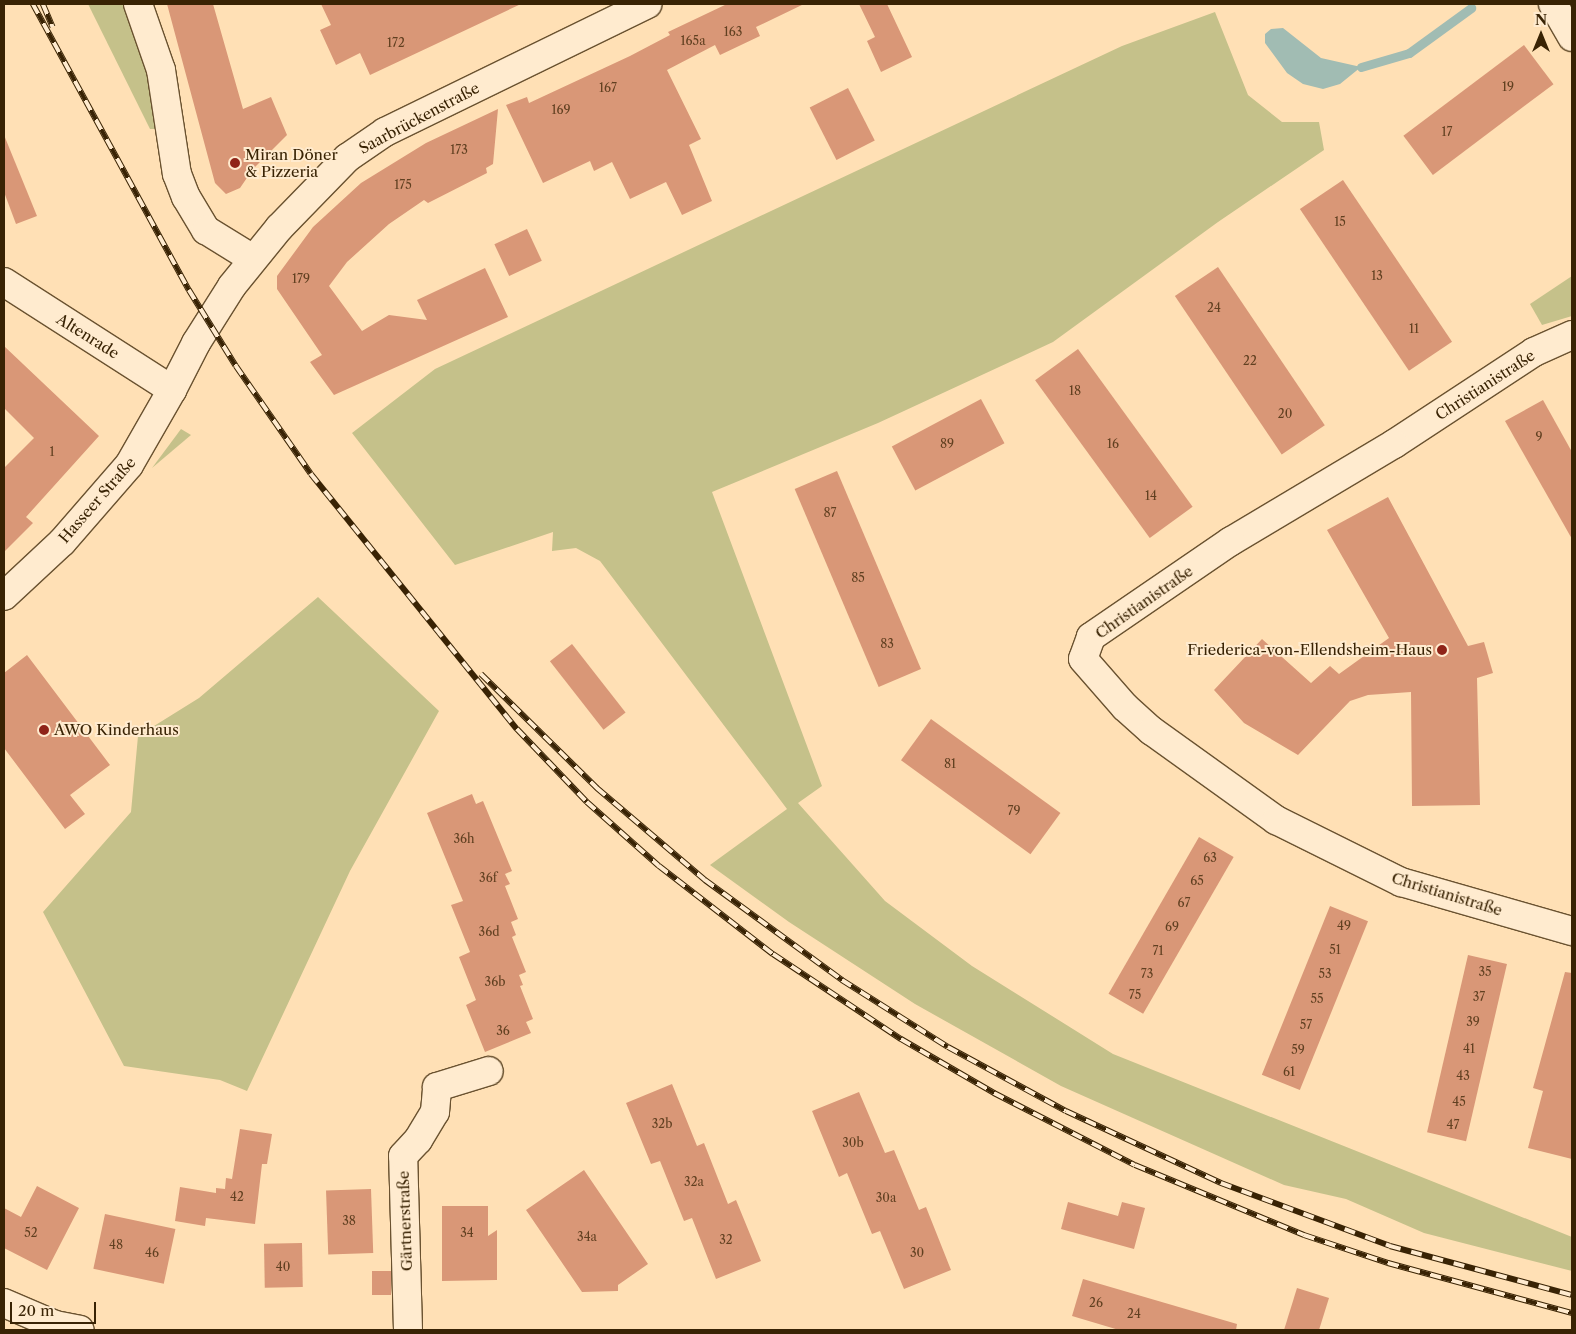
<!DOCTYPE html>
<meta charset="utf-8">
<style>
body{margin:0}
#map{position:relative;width:1576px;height:1334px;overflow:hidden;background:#ffe0b5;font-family:"Libre Caslon Text",serif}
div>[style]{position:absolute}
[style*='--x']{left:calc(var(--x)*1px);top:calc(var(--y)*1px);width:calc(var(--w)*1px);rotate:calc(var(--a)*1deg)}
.green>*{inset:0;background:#c5c18a}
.water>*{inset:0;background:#a1bcb3}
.stream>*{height:9px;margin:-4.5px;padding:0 4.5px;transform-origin:4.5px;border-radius:4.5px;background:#a1bcb3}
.building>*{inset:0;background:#d99777;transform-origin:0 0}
.roads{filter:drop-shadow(1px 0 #6a5230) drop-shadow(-1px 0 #6a5230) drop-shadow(0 1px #6a5230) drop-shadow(0 -1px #6a5230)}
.minor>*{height:28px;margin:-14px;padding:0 14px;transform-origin:14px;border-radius:14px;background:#ffebcf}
.tertiary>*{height:28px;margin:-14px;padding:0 14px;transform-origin:14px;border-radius:14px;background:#ffebcf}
.rail>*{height:5.5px;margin-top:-2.75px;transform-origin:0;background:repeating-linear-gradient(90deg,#ffebcf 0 11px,#392304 0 22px);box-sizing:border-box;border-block:1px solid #392304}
.dots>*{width:14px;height:14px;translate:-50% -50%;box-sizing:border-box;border:2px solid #ffebcf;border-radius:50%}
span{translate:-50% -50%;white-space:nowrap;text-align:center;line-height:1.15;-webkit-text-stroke:4px #ffebcf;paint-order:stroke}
.number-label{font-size:12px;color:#614021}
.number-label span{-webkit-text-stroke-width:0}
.street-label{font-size:15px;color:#392304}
.poi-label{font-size:15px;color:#392304}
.left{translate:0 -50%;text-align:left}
.right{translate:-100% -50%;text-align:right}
.frame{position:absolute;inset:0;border:5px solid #392304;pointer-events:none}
.north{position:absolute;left:1516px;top:10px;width:50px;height:50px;-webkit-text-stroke:4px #ffebcf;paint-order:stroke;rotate:0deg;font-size:14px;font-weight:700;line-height:20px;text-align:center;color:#392304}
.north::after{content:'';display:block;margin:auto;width:18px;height:22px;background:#392304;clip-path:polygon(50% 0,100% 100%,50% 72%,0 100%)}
.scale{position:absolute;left:10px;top:1302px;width:86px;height:22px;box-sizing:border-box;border:2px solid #392304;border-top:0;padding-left:6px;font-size:15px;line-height:18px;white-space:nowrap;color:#392304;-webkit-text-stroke:4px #ffebcf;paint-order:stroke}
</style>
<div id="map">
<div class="green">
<div style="clip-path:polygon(88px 4px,125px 4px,143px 42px,156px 129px,150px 129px)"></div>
<div style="clip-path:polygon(1215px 12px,1248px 95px,1282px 122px,1319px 122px,1324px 150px,1218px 222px,1053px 342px,878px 423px,712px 492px,822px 786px,798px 803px,885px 901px,972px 966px,1113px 1054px,1572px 1237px,1572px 1271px,1424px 1233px,1346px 1199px,1284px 1185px,1061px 1086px,915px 1004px,789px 922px,710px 865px,787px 809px,600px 561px,576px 548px,552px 551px,553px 532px,455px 565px,352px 433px,435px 369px,1122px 46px)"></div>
<div style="clip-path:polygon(1572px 276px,1572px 316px,1542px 325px,1530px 304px)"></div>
<div style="clip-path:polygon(181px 429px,191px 435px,152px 468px)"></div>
<div style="clip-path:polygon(318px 597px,439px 711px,350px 871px,247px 1091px,220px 1080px,124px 1066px,43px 912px,131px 812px,138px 736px,199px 698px)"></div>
</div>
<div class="water">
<div style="clip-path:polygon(1283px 28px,1321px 58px,1361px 67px,1340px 84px,1323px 89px,1303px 84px,1287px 73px,1265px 43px,1265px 34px,1271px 29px)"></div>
</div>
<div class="stream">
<div style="--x:1361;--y:67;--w:50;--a:-16.3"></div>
<div style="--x:1409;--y:53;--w:77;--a:-36"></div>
</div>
<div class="building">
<div style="clip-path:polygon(167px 4px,213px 4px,243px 109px,271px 97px,287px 135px,253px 169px,240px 188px,226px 194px,215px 183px)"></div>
<div style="clip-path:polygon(321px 4px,521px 4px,370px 75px,360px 53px,336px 65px,320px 30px,331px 25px)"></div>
<div style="clip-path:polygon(727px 4px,804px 4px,756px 27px,760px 36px,720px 55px,715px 45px,667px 70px,701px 139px,689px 145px,712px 201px,682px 215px,666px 182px,630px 199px,612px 162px,594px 171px,590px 161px,543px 183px,506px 105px,527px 97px,529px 103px,630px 56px,670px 35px,668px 32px)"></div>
<div style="clip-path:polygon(859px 4px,887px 4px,912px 57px,881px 72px,867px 41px,875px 37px)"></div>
<div style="left:1524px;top:45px;width:49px;height:151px;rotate:53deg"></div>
<div style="left:848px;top:88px;width:59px;height:43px;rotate:63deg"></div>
<div style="clip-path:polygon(498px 109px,493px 164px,486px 168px,487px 173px,428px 203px,424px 200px,389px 224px,347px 262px,329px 286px,362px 331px,389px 315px,427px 320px,417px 300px,485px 268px,508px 317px,334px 395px,310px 362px,322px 355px,277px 289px,277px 276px,313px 227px,361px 183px,426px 143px)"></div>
<div style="clip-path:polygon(4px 135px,37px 216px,16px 224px,4px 192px)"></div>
<div style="left:1343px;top:180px;width:195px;height:52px;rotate:56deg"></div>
<div style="left:527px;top:229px;width:35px;height:36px;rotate:65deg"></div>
<div style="left:1218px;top:267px;width:191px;height:52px;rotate:56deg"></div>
<div style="clip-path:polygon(4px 346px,99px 436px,26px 517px,33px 523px,4px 552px,4px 468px,34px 438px,4px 408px)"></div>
<div style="left:1078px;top:349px;width:195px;height:53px;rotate:54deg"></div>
<div style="left:981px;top:399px;width:50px;height:101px;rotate:62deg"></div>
<div style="clip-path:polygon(1543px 400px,1572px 452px,1572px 539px,1505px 421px)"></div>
<div style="left:837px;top:471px;width:215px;height:46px;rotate:67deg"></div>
<div style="clip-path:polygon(1388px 497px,1468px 646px,1484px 642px,1493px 673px,1477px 678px,1480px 805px,1412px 806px,1411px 692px,1368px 695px,1350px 701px,1298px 755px,1244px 723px,1214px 690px,1262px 639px,1311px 683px,1330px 666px,1339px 674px,1389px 638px,1327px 530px)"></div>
<div style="left:572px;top:644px;width:87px;height:28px;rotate:52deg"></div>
<div style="clip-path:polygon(27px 655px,110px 765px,70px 795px,85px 814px,65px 829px,4px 748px,4px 673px)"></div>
<div style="left:931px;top:719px;width:160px;height:51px;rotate:36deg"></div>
<div style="clip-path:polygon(472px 794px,476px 804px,483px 801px,512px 871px,505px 874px,510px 884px,505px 886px,518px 919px,511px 922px,516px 935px,512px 937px,526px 972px,519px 975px,523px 985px,520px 986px,533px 1019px,526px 1022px,531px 1033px,485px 1052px,466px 1005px,476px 1000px,459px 957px,470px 952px,451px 905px,463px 901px,427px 813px)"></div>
<div style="left:1199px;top:837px;width:40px;height:181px;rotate:30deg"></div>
<div style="left:1330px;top:906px;width:41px;height:182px;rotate:22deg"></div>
<div style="left:1468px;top:955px;width:40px;height:182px;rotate:13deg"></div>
<div style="clip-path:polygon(1565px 972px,1572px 973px,1572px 1159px,1528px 1148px,1543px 1091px,1533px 1088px)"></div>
<div style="clip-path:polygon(672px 1084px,697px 1146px,704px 1143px,728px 1204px,736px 1200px,761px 1261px,716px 1279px,692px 1218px,684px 1221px,660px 1161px,651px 1164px,626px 1103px)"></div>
<div style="clip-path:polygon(859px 1092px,885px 1153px,894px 1150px,919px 1210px,926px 1207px,951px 1270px,904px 1289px,880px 1231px,872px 1234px,847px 1173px,839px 1177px,812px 1111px)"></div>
<div style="clip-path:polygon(240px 1129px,272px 1134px,267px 1164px,262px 1164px,255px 1224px,206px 1218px,205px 1226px,175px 1221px,180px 1187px,216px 1193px,216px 1188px,225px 1189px,226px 1178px,232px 1179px)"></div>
<div style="clip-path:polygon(584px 1170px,648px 1264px,618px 1285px,618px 1291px,582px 1292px,526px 1210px)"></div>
<div style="clip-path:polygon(37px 1186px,79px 1208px,47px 1270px,4px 1248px,4px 1208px,21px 1217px)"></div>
<div style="left:371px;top:1189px;width:64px;height:45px;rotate:88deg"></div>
<div style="clip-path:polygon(1068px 1202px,1118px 1216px,1122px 1202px,1145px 1208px,1134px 1249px,1061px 1229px)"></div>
<div style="clip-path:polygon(442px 1206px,488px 1206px,488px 1236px,497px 1230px,497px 1280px,442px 1281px)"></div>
<div style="left:105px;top:1214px;width:72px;height:56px;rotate:12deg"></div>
<div style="left:302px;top:1243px;width:44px;height:38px;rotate:89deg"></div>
<div style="left:391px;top:1271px;width:24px;height:19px;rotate:90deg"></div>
<div style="clip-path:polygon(1083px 1279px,1237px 1324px,1236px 1330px,1119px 1330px,1072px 1316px)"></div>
<div style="clip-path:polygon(1297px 1288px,1329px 1298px,1319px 1330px,1284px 1330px)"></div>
</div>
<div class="roads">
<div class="minor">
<div style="--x:138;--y:4;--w:70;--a:70.8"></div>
<div style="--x:161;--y:70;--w:105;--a:81.3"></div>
<div style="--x:177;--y:174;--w:25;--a:69"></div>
<div style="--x:186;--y:197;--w:39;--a:59"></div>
<div style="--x:206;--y:230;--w:55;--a:31.7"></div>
<div style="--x:1553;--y:4;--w:38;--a:60"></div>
<div style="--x:4;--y:282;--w:200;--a:32.7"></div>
<div style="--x:172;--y:390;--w:86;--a:119.8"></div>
<div style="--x:129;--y:465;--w:102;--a:131"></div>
<div style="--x:62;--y:542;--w:79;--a:137"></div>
<div style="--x:1572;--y:335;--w:42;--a:155.9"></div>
<div style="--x:1534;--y:352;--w:168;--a:146.7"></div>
<div style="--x:1394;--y:444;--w:190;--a:149.2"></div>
<div style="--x:1231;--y:541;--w:170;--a:145.6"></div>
<div style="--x:1091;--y:637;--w:23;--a:110"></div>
<div style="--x:1083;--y:659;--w:64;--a:48.8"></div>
<div style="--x:1125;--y:707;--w:36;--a:42"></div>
<div style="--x:1152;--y:731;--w:153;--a:35.7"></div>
<div style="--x:1276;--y:820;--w:140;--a:26.4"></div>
<div style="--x:1401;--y:882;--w:178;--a:16"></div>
<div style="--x:4;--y:1303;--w:56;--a:23.3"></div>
<div style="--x:55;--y:1325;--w:25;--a:11"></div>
<div style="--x:408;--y:1330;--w:174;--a:-91.6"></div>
<div style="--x:403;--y:1156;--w:22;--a:-47"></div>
<div style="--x:418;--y:1140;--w:33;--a:-59"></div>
<div style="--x:435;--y:1112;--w:25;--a:-85"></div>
<div style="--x:437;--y:1087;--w:54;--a:-17.1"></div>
</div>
<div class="tertiary">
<div style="--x:172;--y:390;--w:53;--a:-62.9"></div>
<div style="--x:196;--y:343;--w:67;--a:-57.7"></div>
<div style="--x:232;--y:286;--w:75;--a:-51"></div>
<div style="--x:279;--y:228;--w:98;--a:-45.8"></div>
<div style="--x:347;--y:158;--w:46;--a:-34.4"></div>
<div style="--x:385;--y:132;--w:292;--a:-26"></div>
</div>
</div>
<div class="rail">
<div style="--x:33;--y:4;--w:326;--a:61.4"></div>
<div style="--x:189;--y:290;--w:89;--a:58.3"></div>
<div style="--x:236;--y:366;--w:131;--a:55.2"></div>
<div style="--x:311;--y:474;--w:328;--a:51.1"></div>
<div style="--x:517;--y:729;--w:101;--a:46.2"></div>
<div style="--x:587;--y:802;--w:96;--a:41.6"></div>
<div style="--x:659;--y:866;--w:144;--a:37.7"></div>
<div style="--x:773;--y:954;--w:154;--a:33.6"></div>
<div style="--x:901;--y:1039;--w:108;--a:30.1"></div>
<div style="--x:994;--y:1093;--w:158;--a:27.1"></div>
<div style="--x:1135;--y:1165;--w:183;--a:22.5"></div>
<div style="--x:1304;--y:1235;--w:89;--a:18.4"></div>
<div style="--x:1388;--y:1263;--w:191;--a:15.2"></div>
<div style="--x:43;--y:4;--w:25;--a:67"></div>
<div style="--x:481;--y:674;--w:163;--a:44.5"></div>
<div style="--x:597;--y:788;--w:142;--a:40.4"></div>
<div style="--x:705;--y:880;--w:170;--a:36.1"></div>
<div style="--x:842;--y:980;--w:125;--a:32.3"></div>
<div style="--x:948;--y:1047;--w:134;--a:28.5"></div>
<div style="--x:1066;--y:1111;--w:171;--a:24.9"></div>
<div style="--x:1221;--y:1183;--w:180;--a:20.4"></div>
<div style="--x:1390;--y:1246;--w:188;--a:15.1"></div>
</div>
<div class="dots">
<div style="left:235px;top:163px;background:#8f2418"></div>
<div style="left:1442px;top:650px;background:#8f2418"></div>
<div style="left:44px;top:730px;background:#8f2418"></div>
</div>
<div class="number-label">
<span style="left:733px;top:32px">163</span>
<span style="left:693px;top:41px">165a</span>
<span style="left:396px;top:43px">172</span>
<span style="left:1508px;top:87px">19</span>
<span style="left:608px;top:88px">167</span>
<span style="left:561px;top:110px">169</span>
<span style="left:1447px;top:132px">17</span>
<span style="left:459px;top:150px">173</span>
<span style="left:403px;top:185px">175</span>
<span style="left:1340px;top:222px">15</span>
<span style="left:1377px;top:276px">13</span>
<span style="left:301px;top:279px">179</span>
<span style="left:1214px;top:308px">24</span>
<span style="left:1414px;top:329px">11</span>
<span style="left:1250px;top:361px">22</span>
<span style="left:1075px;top:391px">18</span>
<span style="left:1285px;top:414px">20</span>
<span style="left:1539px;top:437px">9</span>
<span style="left:947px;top:444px">89</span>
<span style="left:1113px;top:444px">16</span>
<span style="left:52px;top:452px">1</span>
<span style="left:1151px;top:496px">14</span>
<span style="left:830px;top:513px">87</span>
<span style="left:858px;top:578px">85</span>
<span style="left:887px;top:644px">83</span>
<span style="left:950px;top:764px">81</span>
<span style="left:1014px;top:811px">79</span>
<span style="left:464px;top:839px">36h</span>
<span style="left:1210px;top:858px">63</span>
<span style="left:488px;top:878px">36f</span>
<span style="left:1197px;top:881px">65</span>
<span style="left:1184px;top:903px">67</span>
<span style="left:1344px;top:926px">49</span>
<span style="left:1172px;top:927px">69</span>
<span style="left:489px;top:932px">36d</span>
<span style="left:1335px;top:950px">51</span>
<span style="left:1158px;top:951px">71</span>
<span style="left:1485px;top:972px">35</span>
<span style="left:1147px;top:974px">73</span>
<span style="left:1325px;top:974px">53</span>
<span style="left:495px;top:982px">36b</span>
<span style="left:1135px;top:995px">75</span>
<span style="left:1479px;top:997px">37</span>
<span style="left:1317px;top:999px">55</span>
<span style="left:1473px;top:1022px">39</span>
<span style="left:1306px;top:1025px">57</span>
<span style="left:503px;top:1031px">36</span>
<span style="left:1469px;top:1049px">41</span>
<span style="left:1298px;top:1050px">59</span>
<span style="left:1289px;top:1072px">61</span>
<span style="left:1463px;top:1076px">43</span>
<span style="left:1459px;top:1102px">45</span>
<span style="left:662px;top:1124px">32b</span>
<span style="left:1453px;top:1125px">47</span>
<span style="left:853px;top:1143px">30b</span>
<span style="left:694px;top:1182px">32a</span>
<span style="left:237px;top:1197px">42</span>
<span style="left:886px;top:1198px">30a</span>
<span style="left:349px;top:1221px">38</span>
<span style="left:31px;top:1233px">52</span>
<span style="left:467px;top:1233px">34</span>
<span style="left:587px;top:1237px">34a</span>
<span style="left:726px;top:1240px">32</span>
<span style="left:116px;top:1245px">48</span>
<span style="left:152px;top:1253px">46</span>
<span style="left:917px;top:1253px">30</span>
<span style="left:283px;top:1267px">40</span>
<span style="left:1096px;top:1303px">26</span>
<span style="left:1134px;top:1314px">24</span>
</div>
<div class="street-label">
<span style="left:419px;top:118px;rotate:-28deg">Saarbrückenstraße</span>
<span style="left:88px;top:336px;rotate:32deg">Altenrade</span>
<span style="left:1485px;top:385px;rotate:-33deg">Christianistraße</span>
<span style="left:97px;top:500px;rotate:-49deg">Hasseer Straße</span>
<span style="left:1144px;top:602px;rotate:-35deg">Christianistraße</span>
<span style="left:1447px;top:894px;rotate:17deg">Christianistraße</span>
<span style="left:405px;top:1221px;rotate:-92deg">Gärtnerstraße</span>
</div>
<div class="poi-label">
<span class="left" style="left:245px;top:163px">Miran Döner<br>&amp; Pizzeria</span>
<span class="right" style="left:1432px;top:650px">Friederica-von-Ellendsheim-Haus</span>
<span class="left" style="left:54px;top:730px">AWO Kinderhaus</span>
</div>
<div class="frame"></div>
<div class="north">N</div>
<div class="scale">20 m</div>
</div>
